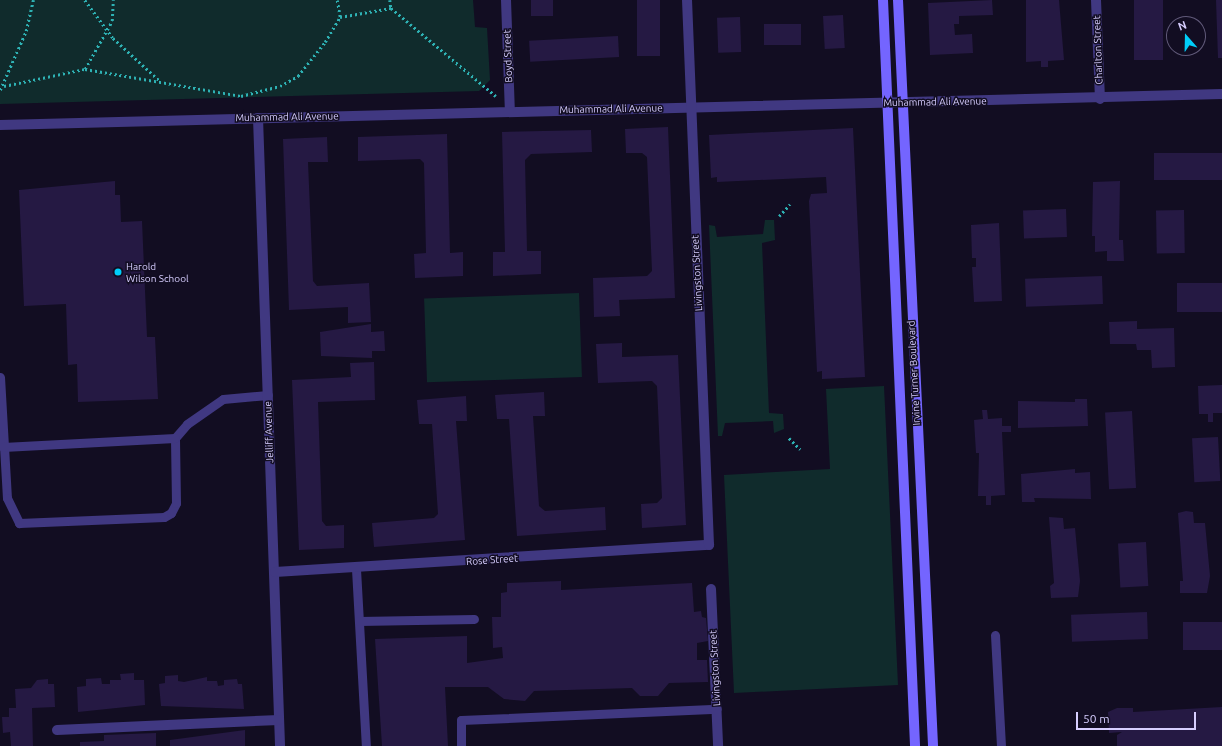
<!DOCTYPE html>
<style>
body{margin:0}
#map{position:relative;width:1222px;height:746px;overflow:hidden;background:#120d22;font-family:Ubuntu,sans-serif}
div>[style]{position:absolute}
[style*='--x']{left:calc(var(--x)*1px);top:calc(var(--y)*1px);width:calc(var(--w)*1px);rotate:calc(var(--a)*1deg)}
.green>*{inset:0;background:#102b2c;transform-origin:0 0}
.building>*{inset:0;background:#251943;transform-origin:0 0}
.path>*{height:2.5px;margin-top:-1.25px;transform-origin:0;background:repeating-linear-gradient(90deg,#2eb2b4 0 2px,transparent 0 5px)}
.lane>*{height:9px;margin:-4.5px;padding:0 4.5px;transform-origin:4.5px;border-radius:4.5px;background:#403881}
.street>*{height:10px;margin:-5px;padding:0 5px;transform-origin:5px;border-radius:5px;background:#403881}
.secondary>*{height:10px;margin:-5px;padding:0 5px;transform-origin:5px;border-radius:5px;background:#7465ff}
.dots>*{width:11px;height:11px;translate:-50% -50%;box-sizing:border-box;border:2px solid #120d22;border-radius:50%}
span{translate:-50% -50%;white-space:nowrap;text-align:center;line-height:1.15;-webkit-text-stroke:3px #120d22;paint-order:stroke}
.street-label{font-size:10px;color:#d7ceff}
.poi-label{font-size:10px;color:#d7ceff}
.left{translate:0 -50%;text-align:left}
.north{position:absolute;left:1166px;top:16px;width:40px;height:40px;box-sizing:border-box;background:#120d22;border:1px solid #615a7a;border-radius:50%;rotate:340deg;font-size:11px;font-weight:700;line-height:16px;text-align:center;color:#d7ceff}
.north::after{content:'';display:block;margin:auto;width:14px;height:18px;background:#00cef9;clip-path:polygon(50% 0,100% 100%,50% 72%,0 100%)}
.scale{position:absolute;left:1076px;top:712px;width:120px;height:18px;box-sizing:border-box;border:2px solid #d7ceff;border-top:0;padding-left:5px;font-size:12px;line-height:14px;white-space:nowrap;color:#d7ceff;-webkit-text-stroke:3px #120d22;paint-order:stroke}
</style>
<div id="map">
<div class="green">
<div style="clip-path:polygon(0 0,473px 0,475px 27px,487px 28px,490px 80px,479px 91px,0 104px)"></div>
<div style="clip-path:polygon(765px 220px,774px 220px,775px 240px,762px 243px,769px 413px,783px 414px,784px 429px,774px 433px,773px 421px,725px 423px,722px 436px,718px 436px,709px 225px,715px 226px,717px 237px,763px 234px)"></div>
<div style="left:579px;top:293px;width:84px;height:155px;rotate:88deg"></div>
<div style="clip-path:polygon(884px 386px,898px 685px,734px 693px,724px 475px,830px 469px,826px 389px)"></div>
</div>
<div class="building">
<div style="left:531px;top:0;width:22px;height:16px"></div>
<div style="left:637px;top:0;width:23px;height:56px"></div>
<div style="clip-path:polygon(992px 0,993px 15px,959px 16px,959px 24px,954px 24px,955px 35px,972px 34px,973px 53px,930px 55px,928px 3px)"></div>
<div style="clip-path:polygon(1026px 0,1059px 0,1064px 60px,1048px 61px,1048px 67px,1041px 67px,1041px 61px,1026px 62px)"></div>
<div style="left:1134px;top:0;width:29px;height:60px"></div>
<div style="clip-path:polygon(1216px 0,1222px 0,1222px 58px,1218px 58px)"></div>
<div style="left:843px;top:15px;width:33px;height:20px;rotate:87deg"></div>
<div style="left:740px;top:17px;width:35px;height:23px;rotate:88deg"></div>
<div style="left:801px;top:24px;width:21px;height:37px;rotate:90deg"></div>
<div style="left:618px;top:36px;width:21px;height:89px;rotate:87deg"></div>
<div style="clip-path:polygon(668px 127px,675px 298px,619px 300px,620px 316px,594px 317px,593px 278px,647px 276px,652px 271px,647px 157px,642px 153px,626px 153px,625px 129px)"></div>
<div style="clip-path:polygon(853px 128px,865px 377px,822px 379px,822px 371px,817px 372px,809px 201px,811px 194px,827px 193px,826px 177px,717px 182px,717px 177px,711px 178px,709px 135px)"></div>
<div style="clip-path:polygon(591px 130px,592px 152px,531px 154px,525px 160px,527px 251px,541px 251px,541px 274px,493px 276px,493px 252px,505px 252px,502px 132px)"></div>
<div style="clip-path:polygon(447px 134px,450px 253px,463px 252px,463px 276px,415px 278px,414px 254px,426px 253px,424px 163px,420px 159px,358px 161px,358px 137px)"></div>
<div style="clip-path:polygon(327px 137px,328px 162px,308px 162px,313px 281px,317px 286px,369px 283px,371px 322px,348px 323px,348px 307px,289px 310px,283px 139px)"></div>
<div style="left:1222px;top:153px;width:27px;height:68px;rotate:90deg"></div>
<div style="clip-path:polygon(115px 181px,115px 195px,120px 195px,121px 222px,142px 221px,147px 337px,155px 337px,158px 399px,78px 402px,77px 364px,68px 365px,66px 304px,24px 306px,19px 190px)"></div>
<div style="clip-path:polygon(1120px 181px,1119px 240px,1123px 240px,1124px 261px,1107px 261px,1107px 251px,1095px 252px,1095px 236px,1092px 236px,1093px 182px)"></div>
<div style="left:1066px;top:209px;width:28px;height:43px;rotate:88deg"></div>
<div style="left:1184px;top:210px;width:43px;height:28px;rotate:89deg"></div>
<div style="clip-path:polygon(999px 223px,1002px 301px,974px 302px,972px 267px,976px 267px,976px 258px,972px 258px,971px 225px)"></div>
<div style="left:1102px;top:276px;width:28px;height:77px;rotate:88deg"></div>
<div style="left:1222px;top:283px;width:29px;height:45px;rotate:90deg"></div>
<div style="clip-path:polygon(1137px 321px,1137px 329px,1174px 328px,1175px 367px,1152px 368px,1151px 350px,1137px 350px,1136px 344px,1110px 344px,1109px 322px)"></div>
<div style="clip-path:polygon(371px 324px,371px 332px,384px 331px,385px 351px,372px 351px,372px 358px,321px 356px,320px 332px)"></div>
<div style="clip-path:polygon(622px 343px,622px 357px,678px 355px,686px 525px,642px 528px,641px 504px,657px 503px,662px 498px,657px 386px,652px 381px,598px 383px,596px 344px)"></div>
<div style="clip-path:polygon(374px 362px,375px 400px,318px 402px,322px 521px,326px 526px,344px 525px,344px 548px,299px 550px,292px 380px,351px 377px,350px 363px)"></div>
<div style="clip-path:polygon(1222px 385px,1222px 413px,1213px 413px,1213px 422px,1208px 422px,1208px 414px,1199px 414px,1198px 386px)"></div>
<div style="clip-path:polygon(544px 392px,545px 416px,533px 416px,539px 506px,545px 511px,605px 507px,606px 530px,517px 536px,509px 419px,497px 419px,495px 395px)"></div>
<div style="clip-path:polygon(466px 396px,467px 421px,456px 421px,465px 540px,374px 547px,372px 523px,434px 518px,438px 514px,432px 424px,419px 424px,417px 400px)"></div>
<div style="clip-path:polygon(1075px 399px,1087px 399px,1088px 426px,1018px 428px,1018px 401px,1075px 402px)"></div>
<div style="clip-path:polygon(982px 410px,987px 410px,988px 419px,1002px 418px,1002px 426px,1011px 426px,1011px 432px,1002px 432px,1005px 495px,991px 496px,991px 505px,986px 505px,986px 496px,978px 496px,979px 453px,976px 453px,974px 420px,983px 419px)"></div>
<div style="left:1132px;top:411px;width:77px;height:27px;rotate:87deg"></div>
<div style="left:1218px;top:437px;width:44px;height:26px;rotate:87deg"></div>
<div style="clip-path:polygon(1075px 469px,1075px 473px,1090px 472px,1091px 499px,1034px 498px,1035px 502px,1022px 502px,1021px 474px)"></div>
<div style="clip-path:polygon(1186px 511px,1193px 512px,1194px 523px,1205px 523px,1210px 576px,1207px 593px,1180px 593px,1180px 581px,1183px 581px,1178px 513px)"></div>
<div style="clip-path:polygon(1049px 517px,1063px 518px,1064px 529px,1075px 528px,1080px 581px,1078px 597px,1051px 598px,1050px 586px,1054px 583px)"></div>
<div style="left:1146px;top:542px;width:44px;height:28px;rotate:87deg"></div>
<div style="clip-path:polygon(561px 581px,561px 590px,692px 583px,694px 612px,701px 611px,702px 617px,706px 618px,708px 641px,697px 643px,697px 660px,707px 660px,708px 682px,669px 683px,658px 696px,640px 696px,632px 688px,534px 691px,525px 701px,504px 699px,488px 687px,445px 687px,448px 746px,382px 746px,375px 639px,467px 636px,467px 663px,503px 658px,502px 647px,493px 648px,492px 617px,501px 617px,501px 593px,507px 592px,507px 583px)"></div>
<div style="left:1147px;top:612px;width:27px;height:76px;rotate:88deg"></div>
<div style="left:1222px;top:622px;width:28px;height:39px;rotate:90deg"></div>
<div style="clip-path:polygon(134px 673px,134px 680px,144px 680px,145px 705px,78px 712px,77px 687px,86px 686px,86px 679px,101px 678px,102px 684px,110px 684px,110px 680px,121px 680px,120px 674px)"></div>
<div style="clip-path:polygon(178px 675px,178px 681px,184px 682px,207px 677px,207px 681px,217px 681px,218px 686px,224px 685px,224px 680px,237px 679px,238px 684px,242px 684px,244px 709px,161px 706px,159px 684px,165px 683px,165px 676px)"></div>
<div style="clip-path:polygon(48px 679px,48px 684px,54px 684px,55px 707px,32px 708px,33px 746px,11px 746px,10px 732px,3px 733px,2px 717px,9px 717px,9px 708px,16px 708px,15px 689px,31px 688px,37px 680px)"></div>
<div style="clip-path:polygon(1222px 707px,1222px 746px,1117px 746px,1117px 735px,1122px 732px,1109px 733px,1108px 712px,1117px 708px,1133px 708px,1133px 712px)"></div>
<div style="clip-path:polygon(245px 730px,245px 746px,170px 746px,170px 740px)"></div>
<div style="clip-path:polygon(156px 733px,156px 746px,80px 746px,80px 742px,104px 741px,104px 735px)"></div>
</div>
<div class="path">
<div style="--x:85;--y:0;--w:47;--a:53.6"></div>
<div style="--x:113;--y:38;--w:64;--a:42.5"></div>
<div style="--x:390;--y:0;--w:8;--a:83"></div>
<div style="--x:391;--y:8;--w:137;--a:40"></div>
<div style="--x:340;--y:17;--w:52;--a:-10"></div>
<div style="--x:85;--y:69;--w:158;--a:9.8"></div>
<div style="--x:241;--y:96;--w:40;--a:-14.4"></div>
<div style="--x:280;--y:86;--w:21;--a:-29"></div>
<div style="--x:298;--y:76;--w:43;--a:-51.5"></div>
<div style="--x:325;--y:42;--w:29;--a:-59"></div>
<div style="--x:340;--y:17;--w:17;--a:-100"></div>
<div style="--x:4;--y:86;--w:83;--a:-11.9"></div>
<div style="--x:85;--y:69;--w:55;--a:-60.6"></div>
<div style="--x:112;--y:21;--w:21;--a:-87"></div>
<div style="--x:0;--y:90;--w:64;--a:-66.2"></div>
<div style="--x:26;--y:31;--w:32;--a:-77"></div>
<div style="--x:779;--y:216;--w:16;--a:-47"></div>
<div style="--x:789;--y:438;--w:16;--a:45"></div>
</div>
<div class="lane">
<div style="--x:0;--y:377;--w:121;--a:86.7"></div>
<div style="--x:7;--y:498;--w:28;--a:64"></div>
<div style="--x:19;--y:523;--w:145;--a:-2.4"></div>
<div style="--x:164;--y:517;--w:8;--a:-30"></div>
<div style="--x:171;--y:513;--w:11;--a:-63"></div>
<div style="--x:176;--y:503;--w:65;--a:-90.9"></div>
<div style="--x:175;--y:438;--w:18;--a:-49"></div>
<div style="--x:187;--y:424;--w:44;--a:-34.8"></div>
<div style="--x:223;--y:399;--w:45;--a:-5.1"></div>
<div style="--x:3;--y:447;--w:172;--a:-3"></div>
<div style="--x:356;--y:569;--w:177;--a:86.8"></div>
<div style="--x:359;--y:621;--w:115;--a:-1"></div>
<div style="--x:995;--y:635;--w:111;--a:86.9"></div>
<div style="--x:461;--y:746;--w:26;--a:-90"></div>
<div style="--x:461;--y:720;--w:256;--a:-2.5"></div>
</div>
<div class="street">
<div style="--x:506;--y:0;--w:112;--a:88"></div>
<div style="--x:1096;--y:0;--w:99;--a:87.7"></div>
<div style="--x:258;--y:118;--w:628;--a:87.99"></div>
<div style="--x:0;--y:125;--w:1222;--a:-1.45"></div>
<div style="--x:275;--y:572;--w:435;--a:-3.6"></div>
<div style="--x:709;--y:545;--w:545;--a:-92.31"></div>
<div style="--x:711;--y:589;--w:157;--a:87.4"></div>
<div style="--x:57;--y:730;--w:222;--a:-2.6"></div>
</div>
<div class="secondary">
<div style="--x:883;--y:0;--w:747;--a:87.54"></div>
<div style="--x:898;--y:0;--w:747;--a:87.31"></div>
</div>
<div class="dots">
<div style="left:118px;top:272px;background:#00cef9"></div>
</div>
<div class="street-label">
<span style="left:1098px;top:50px;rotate:-92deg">Charlton Street</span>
<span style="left:508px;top:56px;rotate:-92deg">Boyd Street</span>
<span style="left:935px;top:102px;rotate:-1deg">Muhammad Ali Avenue</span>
<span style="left:611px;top:109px;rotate:-1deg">Muhammad Ali Avenue</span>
<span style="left:287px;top:117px;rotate:-1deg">Muhammad Ali Avenue</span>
<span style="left:697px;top:273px;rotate:-93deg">Livingston Street</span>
<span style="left:914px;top:373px;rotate:-93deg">Irvine Turner Boulevard</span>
<span style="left:269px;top:432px;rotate:-92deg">Jelliff Avenue</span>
<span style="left:492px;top:560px;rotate:-4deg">Rose Street</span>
<span style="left:715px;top:668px;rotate:-93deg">Livingston Street</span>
</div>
<div class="poi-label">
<span class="left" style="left:126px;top:272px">Harold<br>Wilson School</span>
</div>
<div class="north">N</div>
<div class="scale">50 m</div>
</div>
